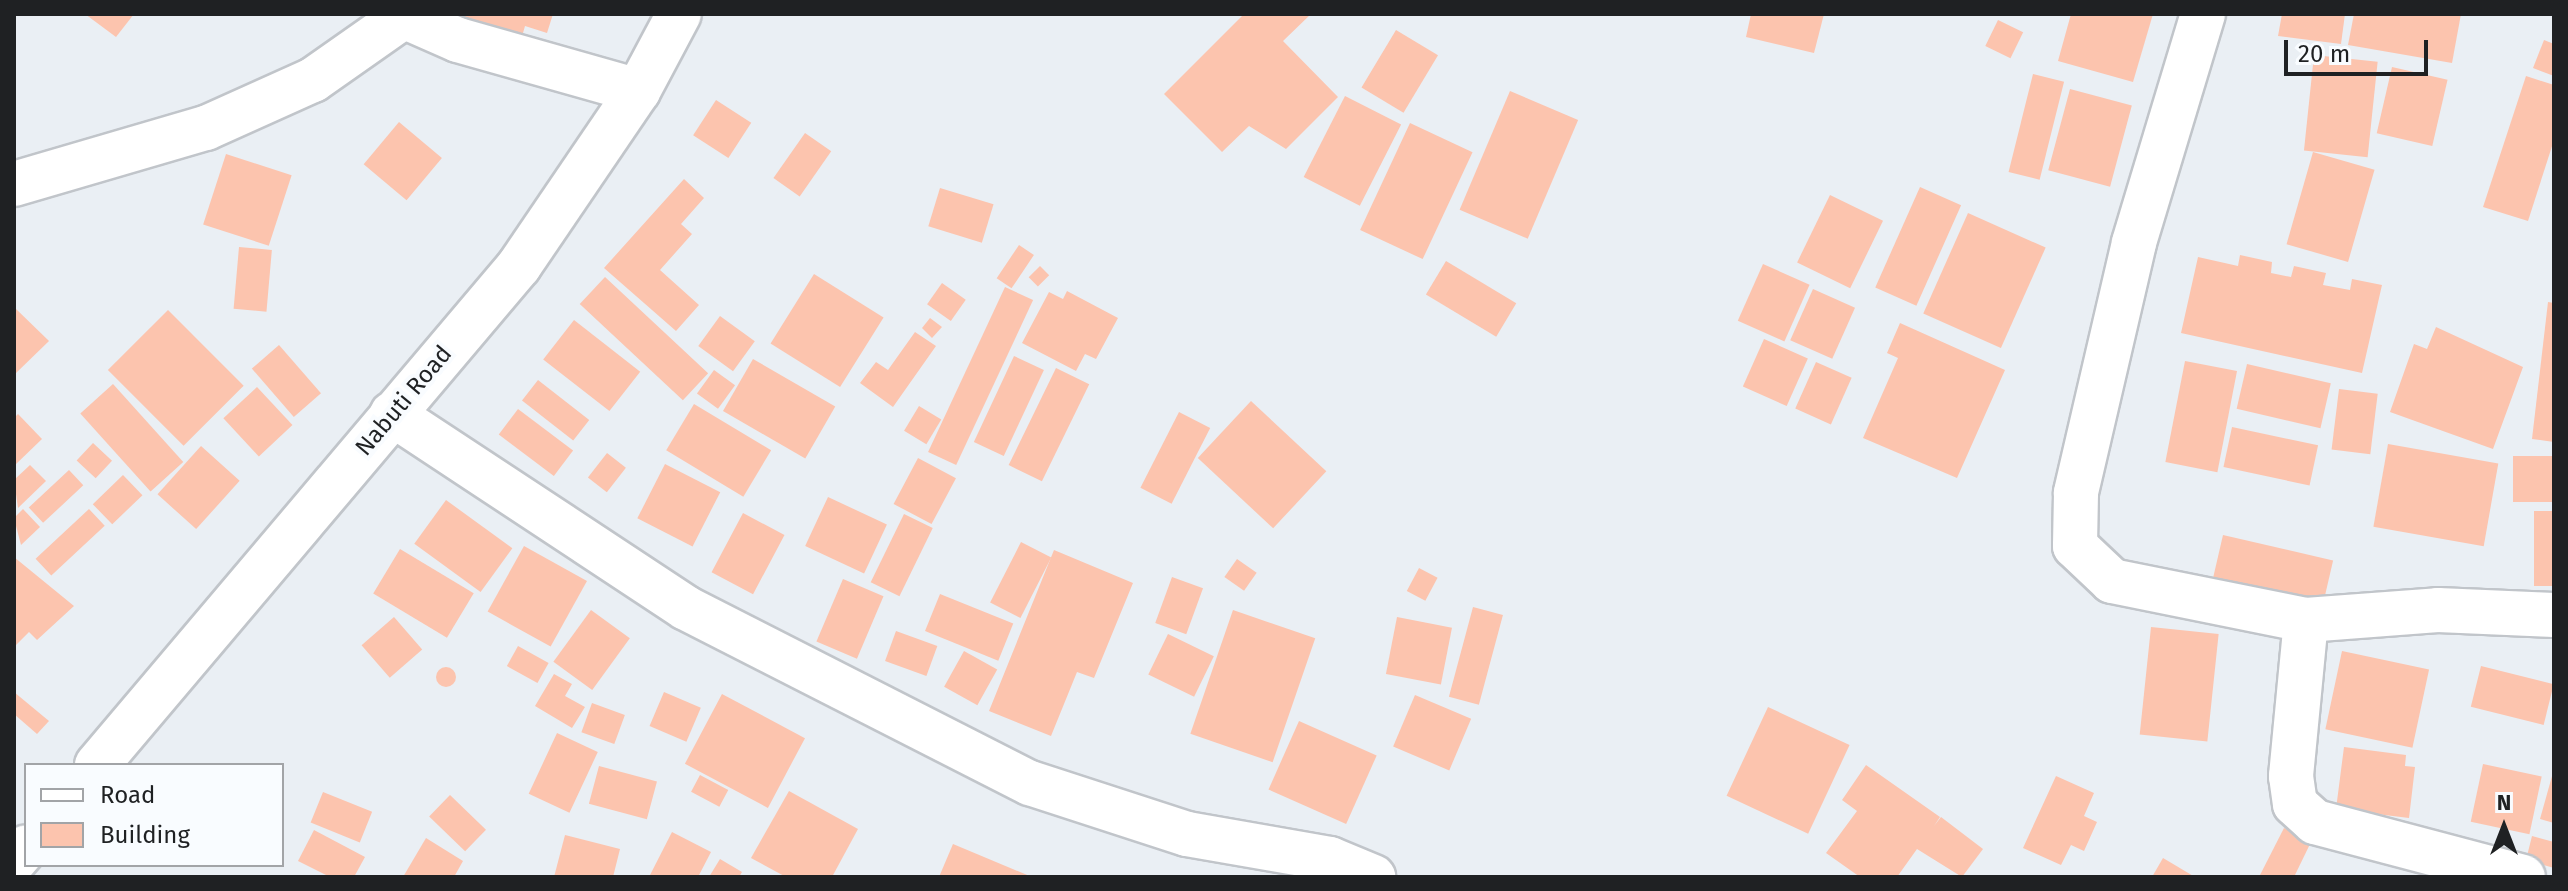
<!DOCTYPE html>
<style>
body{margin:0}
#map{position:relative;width:2568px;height:891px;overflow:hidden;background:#eaeff4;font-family:"Fira Sans",sans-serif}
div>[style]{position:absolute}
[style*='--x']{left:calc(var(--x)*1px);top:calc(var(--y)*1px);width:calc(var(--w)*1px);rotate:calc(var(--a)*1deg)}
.building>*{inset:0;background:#fcc4ae;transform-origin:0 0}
.round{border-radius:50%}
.roads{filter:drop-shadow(2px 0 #c1c5ca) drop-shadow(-2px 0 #c1c5ca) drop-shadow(0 2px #c1c5ca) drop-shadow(0 -2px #c1c5ca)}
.minor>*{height:44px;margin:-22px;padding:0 22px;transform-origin:22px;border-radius:22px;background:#fff}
.tertiary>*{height:44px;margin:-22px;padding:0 22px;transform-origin:22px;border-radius:22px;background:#fff}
span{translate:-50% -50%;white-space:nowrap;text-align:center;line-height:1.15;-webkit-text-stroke:8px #f9fcff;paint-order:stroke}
.street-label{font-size:24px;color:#1f2123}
.frame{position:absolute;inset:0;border:16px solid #1f2123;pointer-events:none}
.legend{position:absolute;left:24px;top:763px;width:260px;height:104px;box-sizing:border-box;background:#f9fcff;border:2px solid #a2a4a7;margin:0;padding:10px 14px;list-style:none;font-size:24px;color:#1f2123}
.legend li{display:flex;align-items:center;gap:16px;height:40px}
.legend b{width:40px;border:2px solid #a2a4a7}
.north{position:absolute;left:2464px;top:787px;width:80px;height:80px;-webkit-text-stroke:6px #f9fcff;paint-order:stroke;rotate:0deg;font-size:22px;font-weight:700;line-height:32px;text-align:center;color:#1f2123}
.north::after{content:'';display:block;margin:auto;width:28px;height:36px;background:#1f2123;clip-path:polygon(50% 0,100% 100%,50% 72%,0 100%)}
.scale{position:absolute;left:2284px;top:40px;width:144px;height:36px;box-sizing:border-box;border:4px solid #1f2123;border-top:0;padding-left:10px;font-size:24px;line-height:28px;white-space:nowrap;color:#1f2123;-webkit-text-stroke:6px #f9fcff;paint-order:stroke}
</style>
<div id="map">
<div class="building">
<div style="clip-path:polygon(85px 14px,134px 14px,116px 37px)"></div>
<div style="clip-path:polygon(440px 14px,553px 14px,547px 33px,525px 26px,521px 40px)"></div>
<div style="clip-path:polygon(1244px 14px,1311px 14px,1283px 41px,1338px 97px,1286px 149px,1249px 126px,1222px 152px,1164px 94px)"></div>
<div style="clip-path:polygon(1751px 14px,1824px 14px,1814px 53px,1746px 37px)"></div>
<div style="clip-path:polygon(2071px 14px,2153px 14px,2133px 82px,2058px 61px)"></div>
<div style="clip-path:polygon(2282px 14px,2345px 14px,2341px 44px,2278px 36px)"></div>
<div style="clip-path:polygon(2354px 14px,2461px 14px,2452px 63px,2348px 45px)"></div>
<div style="left:1998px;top:20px;width:28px;height:29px;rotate:26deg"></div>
<div style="left:1396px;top:30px;width:49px;height:67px;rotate:31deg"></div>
<div style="clip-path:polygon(2544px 40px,2554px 44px,2554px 76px,2533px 68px)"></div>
<div style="left:2314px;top:55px;width:64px;height:96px;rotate:6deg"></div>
<div style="left:2392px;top:67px;width:57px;height:68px;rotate:13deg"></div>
<div style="left:2033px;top:74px;width:32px;height:101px;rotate:14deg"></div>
<div style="clip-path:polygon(2526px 76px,2554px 85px,2554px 140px,2528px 221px,2483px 207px)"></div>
<div style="left:2070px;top:89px;width:64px;height:84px;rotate:15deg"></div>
<div style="left:1510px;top:91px;width:74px;height:129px;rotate:23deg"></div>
<div style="left:1345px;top:96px;width:63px;height:91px;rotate:27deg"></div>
<div style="left:716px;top:100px;width:42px;height:42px;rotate:33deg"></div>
<div style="left:399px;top:122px;width:56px;height:55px;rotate:40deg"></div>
<div style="left:1410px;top:123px;width:69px;height:118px;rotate:25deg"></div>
<div style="left:805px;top:133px;width:32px;height:55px;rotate:35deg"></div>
<div style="left:2313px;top:152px;width:64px;height:96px;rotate:16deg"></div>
<div style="left:226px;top:154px;width:69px;height:74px;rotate:18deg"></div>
<div style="clip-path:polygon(684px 179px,704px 198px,681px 224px,692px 234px,660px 270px,699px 305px,676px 331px,604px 268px)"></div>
<div style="left:1920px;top:187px;width:45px;height:110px;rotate:24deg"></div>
<div style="left:940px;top:188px;width:56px;height:40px;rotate:17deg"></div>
<div style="left:1830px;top:195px;width:59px;height:75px;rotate:26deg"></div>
<div style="left:1968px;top:213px;width:85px;height:110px;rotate:24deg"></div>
<div style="left:1019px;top:245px;width:18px;height:40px;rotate:34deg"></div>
<div style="left:239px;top:247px;width:33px;height:62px;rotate:5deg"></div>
<div style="clip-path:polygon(2240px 255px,2272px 262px,2271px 273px,2291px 277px,2294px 266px,2326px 273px,2323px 285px,2350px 290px,2352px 279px,2382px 285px,2362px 373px,2181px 333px,2198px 257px,2238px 266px)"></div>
<div style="left:1446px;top:261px;width:82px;height:39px;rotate:31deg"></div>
<div style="left:1763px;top:264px;width:51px;height:62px;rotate:24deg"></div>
<div style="left:1040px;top:266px;width:13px;height:16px;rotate:45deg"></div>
<div style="left:814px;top:274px;width:82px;height:82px;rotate:32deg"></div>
<div style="left:605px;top:277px;width:141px;height:37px;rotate:43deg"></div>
<div style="left:942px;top:283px;width:29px;height:26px;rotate:35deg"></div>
<div style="left:1005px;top:287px;width:31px;height:182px;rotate:25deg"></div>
<div style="left:1813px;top:289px;width:46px;height:56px;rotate:24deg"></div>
<div style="clip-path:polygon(1067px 291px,1118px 318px,1096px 359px,1085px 354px,1076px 371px,1022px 343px,1049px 292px,1063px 299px)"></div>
<div style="clip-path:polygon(2548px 302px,2554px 303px,2554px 442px,2532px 439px)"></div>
<div style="clip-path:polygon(14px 307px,49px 341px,14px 375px)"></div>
<div style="left:168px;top:310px;width:107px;height:85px;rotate:45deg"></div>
<div style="left:720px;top:316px;width:43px;height:37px;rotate:36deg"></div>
<div style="clip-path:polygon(930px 318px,942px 327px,932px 338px,922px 328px)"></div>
<div style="left:574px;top:320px;width:84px;height:50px;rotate:38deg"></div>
<div style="clip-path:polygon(1900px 323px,2005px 370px,1957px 478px,1863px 438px,1898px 358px,1887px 353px)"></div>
<div style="clip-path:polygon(2436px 327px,2523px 367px,2493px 449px,2390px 412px,2414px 344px,2427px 349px)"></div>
<div style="clip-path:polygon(915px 332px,936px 346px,893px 407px,860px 383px,876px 362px,888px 370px)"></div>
<div style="left:1764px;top:339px;width:48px;height:52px;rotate:24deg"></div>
<div style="left:279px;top:345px;width:64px;height:36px;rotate:49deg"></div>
<div style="left:1014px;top:356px;width:33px;height:95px;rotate:25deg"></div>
<div style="left:753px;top:359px;width:95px;height:60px;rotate:30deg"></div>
<div style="left:2185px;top:361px;width:53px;height:103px;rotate:11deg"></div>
<div style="left:1816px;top:362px;width:39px;height:51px;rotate:24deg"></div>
<div style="left:2247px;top:364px;width:86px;height:46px;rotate:13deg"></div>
<div style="left:1056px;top:368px;width:37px;height:108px;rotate:26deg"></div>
<div style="left:714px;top:370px;width:26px;height:29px;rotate:36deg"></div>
<div style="left:538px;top:380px;width:65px;height:26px;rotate:38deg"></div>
<div style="left:113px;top:384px;width:105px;height:44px;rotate:48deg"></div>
<div style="left:257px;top:387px;width:52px;height:46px;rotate:47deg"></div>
<div style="left:2339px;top:389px;width:39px;height:61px;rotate:7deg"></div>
<div style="left:1251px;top:401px;width:103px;height:78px;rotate:43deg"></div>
<div style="left:694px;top:404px;width:90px;height:54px;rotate:31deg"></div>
<div style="left:919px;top:406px;width:26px;height:29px;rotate:31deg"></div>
<div style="left:518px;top:409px;width:69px;height:32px;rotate:37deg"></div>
<div style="left:1179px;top:412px;width:35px;height:85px;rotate:27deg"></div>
<div style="clip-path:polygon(18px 414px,42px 439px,14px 466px,14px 418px)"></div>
<div style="left:2232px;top:427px;width:88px;height:41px;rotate:12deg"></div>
<div style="left:93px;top:443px;width:26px;height:24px;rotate:43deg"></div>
<div style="left:2388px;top:444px;width:112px;height:84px;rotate:10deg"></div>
<div style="left:201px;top:446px;width:52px;height:65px;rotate:42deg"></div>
<div style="left:607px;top:453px;width:24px;height:31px;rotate:38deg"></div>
<div style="left:2554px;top:456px;width:46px;height:41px;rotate:90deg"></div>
<div style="left:918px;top:458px;width:43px;height:52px;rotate:28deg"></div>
<div style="left:665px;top:464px;width:62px;height:61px;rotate:27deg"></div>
<div style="clip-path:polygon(30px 465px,46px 481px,18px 508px,14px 480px)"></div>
<div style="left:69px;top:470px;width:21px;height:55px;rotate:47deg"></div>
<div style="left:123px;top:475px;width:28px;height:42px;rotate:46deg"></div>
<div style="left:828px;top:497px;width:65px;height:54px;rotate:25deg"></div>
<div style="left:446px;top:500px;width:82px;height:54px;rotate:36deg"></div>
<div style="clip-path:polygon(23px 509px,40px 527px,21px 545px,14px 518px)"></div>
<div style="left:89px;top:509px;width:23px;height:73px;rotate:47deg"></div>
<div style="left:2554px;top:511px;width:75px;height:20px;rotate:90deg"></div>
<div style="left:743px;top:513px;width:47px;height:67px;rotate:28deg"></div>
<div style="left:904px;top:514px;width:32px;height:76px;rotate:26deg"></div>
<div style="left:2223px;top:535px;width:113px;height:45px;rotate:13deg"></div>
<div style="left:1021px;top:542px;width:34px;height:68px;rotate:27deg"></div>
<div style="left:524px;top:546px;width:72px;height:75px;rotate:29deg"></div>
<div style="left:400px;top:549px;width:86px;height:52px;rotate:31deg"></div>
<div style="clip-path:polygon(1054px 550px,1133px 583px,1094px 678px,1077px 672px,1051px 736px,989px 711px)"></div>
<div style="clip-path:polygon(14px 557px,74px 606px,37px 640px,29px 632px,14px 647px)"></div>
<div style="left:1237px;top:559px;width:24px;height:22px;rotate:35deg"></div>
<div style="left:1419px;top:568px;width:21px;height:26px;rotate:28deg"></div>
<div style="left:1172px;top:577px;width:33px;height:49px;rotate:20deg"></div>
<div style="left:843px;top:579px;width:44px;height:68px;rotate:23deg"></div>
<div style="left:940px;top:594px;width:79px;height:40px;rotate:22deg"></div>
<div style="left:1473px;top:607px;width:31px;height:93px;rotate:15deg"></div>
<div style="left:591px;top:610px;width:48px;height:64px;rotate:36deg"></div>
<div style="left:1233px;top:610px;width:87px;height:131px;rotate:19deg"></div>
<div style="left:394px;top:617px;width:43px;height:43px;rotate:49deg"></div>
<div style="left:1397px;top:617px;width:56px;height:58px;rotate:11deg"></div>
<div style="left:2151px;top:627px;width:68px;height:108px;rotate:6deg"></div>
<div style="left:896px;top:631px;width:44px;height:32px;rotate:20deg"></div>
<div style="left:1168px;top:634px;width:51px;height:45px;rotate:26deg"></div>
<div style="left:518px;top:646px;width:35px;height:23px;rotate:29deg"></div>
<div style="left:964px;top:651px;width:38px;height:41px;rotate:29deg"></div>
<div style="left:2342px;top:651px;width:89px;height:80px;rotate:12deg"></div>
<div style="left:2481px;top:666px;width:75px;height:42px;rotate:14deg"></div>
<div class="round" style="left:436px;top:667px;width:20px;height:20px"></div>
<div style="clip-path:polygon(554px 674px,572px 684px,565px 696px,585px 707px,572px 728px,535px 706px)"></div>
<div style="clip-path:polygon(14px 692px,49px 721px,37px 734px,14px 714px)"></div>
<div style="left:664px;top:692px;width:40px;height:37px;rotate:23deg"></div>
<div style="left:722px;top:694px;width:94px;height:79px;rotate:28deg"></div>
<div style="left:1415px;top:695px;width:61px;height:56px;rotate:23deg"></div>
<div style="left:592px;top:703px;width:35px;height:31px;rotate:20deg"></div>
<div style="left:1768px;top:707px;width:90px;height:98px;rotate:25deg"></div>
<div style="left:1299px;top:721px;width:85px;height:75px;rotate:24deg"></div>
<div style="left:557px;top:733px;width:45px;height:67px;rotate:25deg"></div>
<div style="clip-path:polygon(2344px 747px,2406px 755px,2405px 766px,2415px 767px,2409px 818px,2336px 809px)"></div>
<div style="left:2483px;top:764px;width:60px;height:59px;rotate:12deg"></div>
<div style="clip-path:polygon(1866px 765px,1940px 817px,1934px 826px,1941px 817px,1983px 849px,1962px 877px,1917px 849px,1897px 877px,1860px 877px,1826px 853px,1857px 811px,1842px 800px)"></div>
<div style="left:599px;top:766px;width:60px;height:39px;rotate:15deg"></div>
<div style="clip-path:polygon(2554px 769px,2554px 823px,2540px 819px)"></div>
<div style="left:700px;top:775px;width:32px;height:19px;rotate:28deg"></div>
<div style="clip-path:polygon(2056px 776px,2094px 793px,2084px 816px,2097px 822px,2084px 851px,2071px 845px,2061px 865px,2023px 848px)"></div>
<div style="clip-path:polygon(789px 791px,858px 829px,832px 877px,786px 877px,751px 858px)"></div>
<div style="left:323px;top:792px;width:53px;height:33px;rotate:22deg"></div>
<div style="left:450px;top:795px;width:50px;height:30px;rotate:44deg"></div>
<div style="clip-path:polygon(2284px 828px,2311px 842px,2294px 877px,2259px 877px)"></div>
<div style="clip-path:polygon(314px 830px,365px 857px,354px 877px,330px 877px,298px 861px)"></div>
<div style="clip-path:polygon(672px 832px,711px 852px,698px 877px,649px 877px)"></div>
<div style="clip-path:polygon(565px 835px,620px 849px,613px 877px,554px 877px)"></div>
<div style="clip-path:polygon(2532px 836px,2554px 842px,2554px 868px,2526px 860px)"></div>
<div style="clip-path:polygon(426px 838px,463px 861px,454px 877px,403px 877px)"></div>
<div style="clip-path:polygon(953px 844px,1032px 877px,939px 877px)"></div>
<div style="clip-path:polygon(2163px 858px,2195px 877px,2152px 877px)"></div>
<div style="clip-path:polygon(720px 859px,742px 872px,739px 877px,709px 877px)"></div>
</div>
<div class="roads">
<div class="minor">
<div style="--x:399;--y:14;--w:64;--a:23.8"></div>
<div style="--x:458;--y:40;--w:187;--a:15.8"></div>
<div style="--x:2203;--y:14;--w:239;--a:106.8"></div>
<div style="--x:2134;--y:243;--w:257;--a:103.1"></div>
<div style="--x:2076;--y:493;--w:53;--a:91.1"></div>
<div style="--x:2075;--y:546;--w:51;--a:43.4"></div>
<div style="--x:2112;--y:581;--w:198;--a:11.4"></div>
<div style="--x:2306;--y:620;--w:132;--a:-4.3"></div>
<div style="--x:2438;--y:610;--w:116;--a:2.5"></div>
<div style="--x:14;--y:184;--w:200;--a:-16.3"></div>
<div style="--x:206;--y:128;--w:117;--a:-24.2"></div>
<div style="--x:313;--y:80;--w:111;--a:-35.1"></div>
<div style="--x:392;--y:414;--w:352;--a:33.4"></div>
<div style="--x:686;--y:608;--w:386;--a:27"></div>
<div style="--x:1030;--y:783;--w:165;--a:18"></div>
<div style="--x:1187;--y:834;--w:145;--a:9.9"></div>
<div style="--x:1330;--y:859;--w:47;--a:22.7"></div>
<div style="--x:2306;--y:620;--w:157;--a:95.5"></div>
<div style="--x:2291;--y:776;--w:28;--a:82"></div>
<div style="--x:2295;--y:804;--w:27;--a:42"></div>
<div style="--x:2315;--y:822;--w:215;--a:14.8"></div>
</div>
<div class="tertiary">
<div style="--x:97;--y:765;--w:654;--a:-49.78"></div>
<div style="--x:519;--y:266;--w:212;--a:-55.8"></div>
<div style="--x:638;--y:91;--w:87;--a:-62"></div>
<div style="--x:14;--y:861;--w:18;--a:-49"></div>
</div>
</div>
<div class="street-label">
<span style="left:404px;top:401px;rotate:-50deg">Nabuti Road</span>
</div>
<div class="frame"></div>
<ul class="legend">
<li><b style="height:10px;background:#fff"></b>Road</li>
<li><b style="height:22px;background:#fcc4ae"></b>Building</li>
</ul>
<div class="north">N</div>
<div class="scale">20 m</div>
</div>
